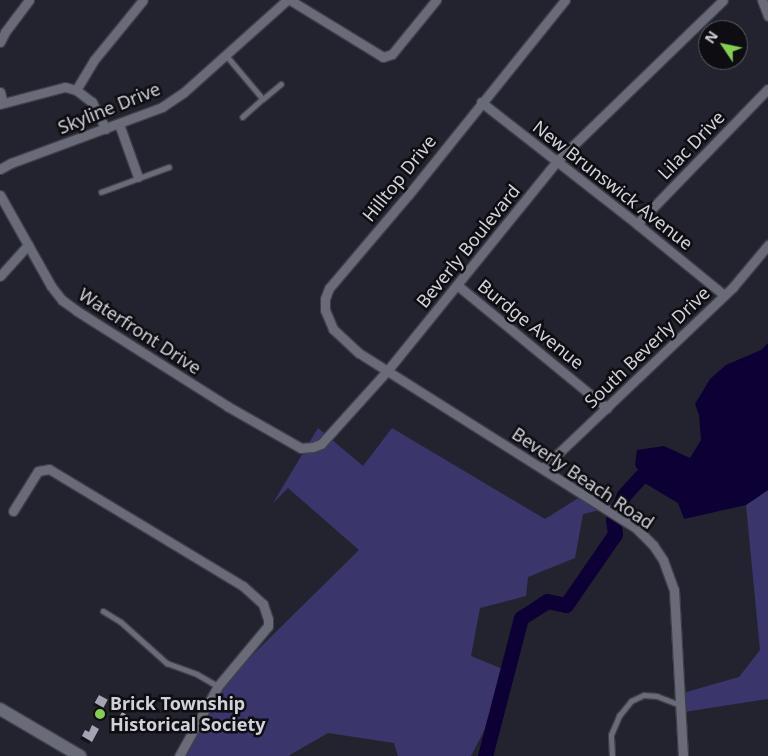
<!DOCTYPE html>
<style>
body{margin:0}
#map{position:relative;width:768px;height:756px;overflow:hidden;background:#23232f;font-family:"Noto Sans",sans-serif}
div>[style]{position:absolute}
[style*='--x']{left:calc(var(--x)*1px);top:calc(var(--y)*1px);width:calc(var(--w)*1px);rotate:calc(var(--a)*1deg)}
.green>*{inset:0;background:#3a366c}
.water>*{inset:0;background:#0d0034}
.shadow>*{inset:0;background:#0007}
.river>*{height:15px;margin:-7.5px;padding:0 7.5px;transform-origin:7.5px;border-radius:7.5px;background:#0d0034}
.building>*{inset:0;background:#a4a5b4;transform-origin:0 0}
.roads{filter:drop-shadow(1px 0 #3f3f49) drop-shadow(-1px 0 #3f3f49) drop-shadow(0 1px #3f3f49) drop-shadow(0 -1px #3f3f49)}
.lane>*{height:4.5px;margin:-2.25px;padding:0 2.25px;transform-origin:2.25px;border-radius:2.25px;background:#6a6b79}
.street>*{height:9px;margin:-4.5px;padding:0 4.5px;transform-origin:4.5px;border-radius:4.5px;background:#6a6b79}
.secondary>*{height:12px;margin:-6px;padding:0 6px;transform-origin:6px;border-radius:6px;background:#6a6b79}
.dots>*{width:14px;height:14px;translate:-50% -50%;box-sizing:border-box;border:2px solid #0d0d12;border-radius:50%}
span{translate:-50% -50%;white-space:nowrap;text-align:center;line-height:1.15;-webkit-text-stroke:5px #0d0d12;paint-order:stroke}
.street-label{font-size:18px;color:#d1d1d9}
.poi-label{font-size:18px;color:#d1d1d9;font-weight:700}
.left{translate:0 -50%;text-align:left}
.north{position:absolute;left:698px;top:20px;width:50px;height:50px;box-sizing:border-box;background:#0d0d12;border:1px solid #5b5b62;border-radius:50%;rotate:304deg;font-size:14px;font-weight:700;line-height:20px;text-align:center;color:#d1d1d9}
.north::after{content:'';display:block;margin:auto;width:18px;height:22px;background:#86cf4c;clip-path:polygon(50% 0,100% 100%,50% 72%,0 100%)}
</style>
<div id="map">
<div class="green">
<div style="clip-path:polygon(318px 428px,363px 466px,392px 428px,545px 519px,580px 497px,600px 510px,583px 514px,575px 558px,528px 577px,526px 596px,480px 608px,471px 656px,505px 670px,484px 731px,471px 756px,398px 756px,394px 743px,328px 733px,288px 756px,183px 756px,219px 688px,359px 550px,288px 488px,273px 503px)"></div>
<div style="clip-path:polygon(768px 490px,768px 699px,684px 712px,683px 693px,739px 677px,760px 650px,746px 505px)"></div>
</div>
<div class="water">
<div style="clip-path:polygon(768px 343px,768px 490px,746px 505px,684px 519px,678px 503px,646px 484px,635px 465px,637px 450px,664px 446px,690px 458px,701px 440px,699px 415px,695px 404px,710px 379px,726px 365px,761px 350px)"></div>
</div>
<div class="shadow">
<div style="clip-path:polygon(99px 696px,103px 707px,101px 709px,93px 705px)"></div>
<div style="clip-path:polygon(92px 727px,91px 741px,89px 744px,80px 739px,85px 732px,88px 733px)"></div>
</div>
<div class="river">
<div style="--x:619;--y:506;--w:12;--a:-66"></div>
<div style="--x:624;--y:495;--w:25;--a:-48"></div>
<div style="--x:485;--y:756;--w:143;--a:-75.4"></div>
<div style="--x:521;--y:618;--w:31;--a:-33"></div>
<div style="--x:547;--y:601;--w:19;--a:12"></div>
<div style="--x:566;--y:605;--w:86;--a:-55.4"></div>
<div style="--x:615;--y:534;--w:15;--a:-98"></div>
</div>
<div class="building">
<div style="left:99px;top:695px;width:10px;height:9px;rotate:29deg"></div>
<div style="clip-path:polygon(122px 712px,127px 715px,123px 724px,117px 721px)"></div>
<div style="clip-path:polygon(92px 725px,99px 729px,92px 742px,82px 736px,85px 730px,89px 732px)"></div>
</div>
<div class="roads">
<div class="lane">
<div style="--x:226;--y:55;--w:57;--a:49.9"></div>
<div style="--x:263;--y:99;--w:27;--a:138"></div>
<div style="--x:263;--y:99;--w:23;--a:-40"></div>
<div style="--x:101;--y:192;--w:72;--a:-20.2"></div>
<div style="--x:103;--y:611;--w:21;--a:31"></div>
<div style="--x:121;--y:622;--w:62;--a:41.7"></div>
<div style="--x:167;--y:663;--w:32;--a:20"></div>
<div style="--x:197;--y:674;--w:24;--a:30"></div>
<div style="--x:612;--y:756;--w:21;--a:-93"></div>
<div style="--x:611;--y:735;--w:21;--a:-67"></div>
<div style="--x:619;--y:716;--w:19;--a:-51"></div>
<div style="--x:631;--y:701;--w:14;--a:-25"></div>
<div style="--x:644;--y:695;--w:13;--a:4"></div>
<div style="--x:657;--y:696;--w:26;--a:21"></div>
</div>
<div class="street">
<div style="--x:290;--y:0;--w:109;--a:31.5"></div>
<div style="--x:383;--y:57;--w:9;--a:-18"></div>
<div style="--x:392;--y:54;--w:70;--a:-50.8"></div>
<div style="--x:565;--y:0;--w:250;--a:128.8"></div>
<div style="--x:408;--y:195;--w:122;--a:130.3"></div>
<div style="--x:329;--y:288;--w:12;--a:110"></div>
<div style="--x:325;--y:299;--w:11;--a:90"></div>
<div style="--x:325;--y:310;--w:21;--a:67"></div>
<div style="--x:333;--y:329;--w:35;--a:43"></div>
<div style="--x:359;--y:353;--w:329;--a:32.3"></div>
<div style="--x:637;--y:529;--w:23;--a:45"></div>
<div style="--x:653;--y:545;--w:18;--a:56"></div>
<div style="--x:663;--y:560;--w:32;--a:70"></div>
<div style="--x:674;--y:590;--w:166;--a:86.9"></div>
<div style="--x:762;--y:0;--w:17;--a:69"></div>
<div style="--x:0;--y:42;--w:11;--a:-63"></div>
<div style="--x:5;--y:32;--w:40;--a:-53"></div>
<div style="--x:76;--y:90;--w:35;--a:-59"></div>
<div style="--x:94;--y:60;--w:77;--a:-50.8"></div>
<div style="--x:0;--y:92;--w:11;--a:75"></div>
<div style="--x:481;--y:102;--w:198;--a:38"></div>
<div style="--x:637;--y:224;--w:112;--a:39.2"></div>
<div style="--x:0;--y:104;--w:67;--a:-14.7"></div>
<div style="--x:65;--y:87;--w:11;--a:15"></div>
<div style="--x:76;--y:90;--w:20;--a:37"></div>
<div style="--x:92;--y:102;--w:30;--a:63"></div>
<div style="--x:119;--y:124;--w:56;--a:70.3"></div>
<div style="--x:0;--y:169;--w:13;--a:-29"></div>
<div style="--x:11;--y:163;--w:161;--a:-20.3"></div>
<div style="--x:162;--y:107;--w:25;--a:-34"></div>
<div style="--x:183;--y:93;--w:140;--a:-41.8"></div>
<div style="--x:0;--y:195;--w:104;--a:60.7"></div>
<div style="--x:51;--y:286;--w:18;--a:52"></div>
<div style="--x:62;--y:300;--w:19;--a:36"></div>
<div style="--x:77;--y:311;--w:178;--a:32.3"></div>
<div style="--x:227;--y:406;--w:85;--a:29.6"></div>
<div style="--x:301;--y:448;--w:12;--a:-5"></div>
<div style="--x:313;--y:447;--w:9;--a:-21"></div>
<div style="--x:321;--y:444;--w:98;--a:-47.9"></div>
<div style="--x:387;--y:371;--w:270;--a:-51"></div>
<div style="--x:557;--y:161;--w:231;--a:-44.1"></div>
<div style="--x:637;--y:224;--w:188;--a:-45.9"></div>
<div style="--x:0;--y:276;--w:42;--a:-47.9"></div>
<div style="--x:457;--y:285;--w:194;--a:39.4"></div>
<div style="--x:543;--y:468;--w:262;--a:-43.6"></div>
<div style="--x:733;--y:287;--w:55;--a:-50.2"></div>
<div style="--x:13;--y:511;--w:47;--a:-58"></div>
<div style="--x:38;--y:471;--w:11;--a:-10"></div>
<div style="--x:49;--y:469;--w:227;--a:31.1"></div>
<div style="--x:243;--y:586;--w:27;--a:42"></div>
<div style="--x:263;--y:604;--w:16;--a:72"></div>
<div style="--x:268;--y:619;--w:7;--a:90"></div>
<div style="--x:268;--y:626;--w:78;--a:129.8"></div>
<div style="--x:218;--y:686;--w:80;--a:119.1"></div>
</div>
<div class="secondary">
<div style="--x:0;--y:709;--w:93;--a:30.4"></div>
</div>
</div>
<div class="dots">
<div style="left:100px;top:714px;background:#86cf4c"></div>
</div>
<div class="street-label">
<span style="left:109px;top:108px;rotate:-22deg">Skyline Drive</span>
<span style="left:691px;top:145px;rotate:-46deg">Lilac Drive</span>
<span style="left:399px;top:178px;rotate:-51deg">Hilltop Drive</span>
<span style="left:613px;top:185px;rotate:38deg">New Brunswick Avenue</span>
<span style="left:468px;top:246px;rotate:-51deg">Beverly Boulevard</span>
<span style="left:531px;top:324px;rotate:39deg">Burdge Avenue</span>
<span style="left:140px;top:331px;rotate:33deg">Waterfront Drive</span>
<span style="left:647px;top:347px;rotate:-44deg">South Beverly Drive</span>
<span style="left:583px;top:478px;rotate:34deg">Beverly Beach Road</span>
</div>
<div class="poi-label">
<span class="left" style="left:110px;top:714px">Brick Township<br>Historical Society</span>
</div>
<div class="north">N</div>
</div>
